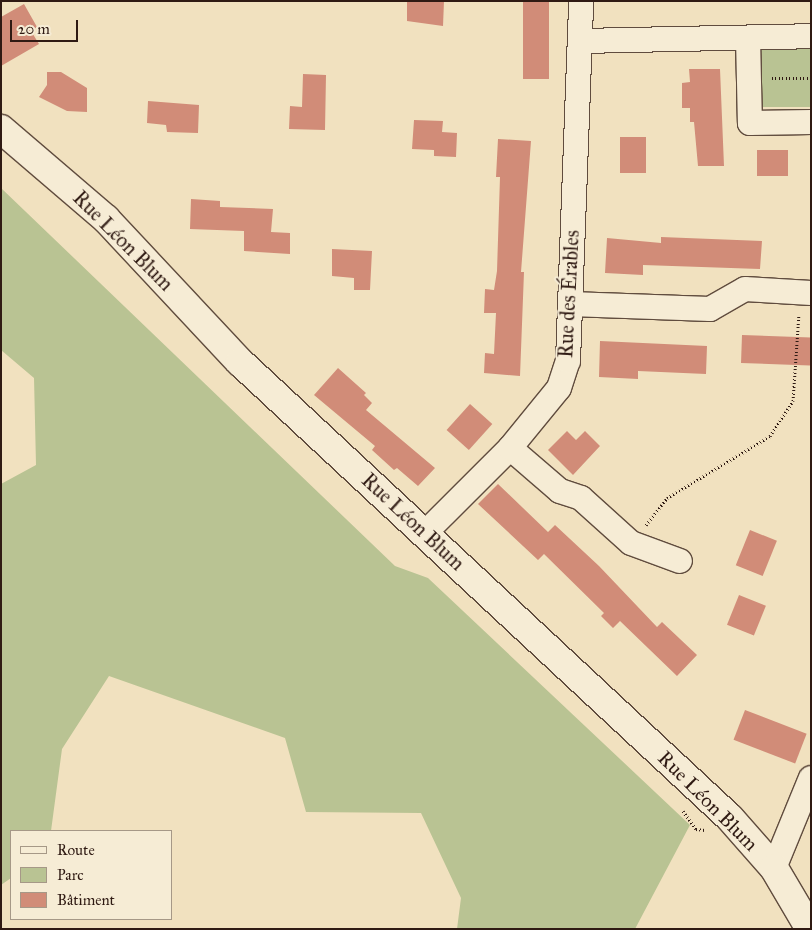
<!DOCTYPE html>
<meta charset="utf-8">
<style>
body{margin:0}
#map{position:relative;width:812px;height:930px;overflow:hidden;background:#f1e1bf;font-family:"IM FELL Great Primer",serif}
div>[style]{position:absolute}
[style*='--x']{left:calc(var(--x)*1px);top:calc(var(--y)*1px);width:calc(var(--w)*1px);rotate:calc(var(--a)*1deg)}
.green>*{inset:0;background:#b9c393;transform-origin:0 0}
.building>*{inset:0;background:#d18c78;transform-origin:0 0}
.path>*{height:3px;margin-top:-1.5px;transform-origin:0;background:repeating-linear-gradient(90deg,#2f1a13 0 1px,transparent 0 3.5px)}
.roads{filter:drop-shadow(1px 0 #604c3e) drop-shadow(-1px 0 #604c3e) drop-shadow(0 1px #604c3e) drop-shadow(0 -1px #604c3e)}
.street>*{height:24px;margin:-12px;padding:0 12px;transform-origin:12px;border-radius:12px;background:#f6ecd5}
.secondary>*{height:28px;margin:-14px;padding:0 14px;transform-origin:14px;border-radius:14px;background:#f6ecd5}
span{translate:-50% -50%;white-space:nowrap;text-align:center;line-height:1.15;-webkit-text-stroke:4px #f6ecd5;paint-order:stroke}
.street-label{font-size:20px;color:#2f1a13}
.frame{position:absolute;inset:0;border:2px solid #2f1a13;pointer-events:none}
.legend{position:absolute;left:10px;top:830px;width:162px;height:90px;box-sizing:border-box;background:#f6ecd5;border:1px solid #a69887;margin:0;padding:6px 9px;list-style:none;font-size:15px;color:#2f1a13}
.legend li{display:flex;align-items:center;gap:10px;height:25px}
.legend b{width:25px;border:1px solid #a69887}
.scale{position:absolute;left:10px;top:20px;width:68px;height:22px;box-sizing:border-box;border:2px solid #2f1a13;border-top:0;padding-left:6px;font-size:15px;line-height:18px;white-space:nowrap;color:#2f1a13;-webkit-text-stroke:4px #f6ecd5;paint-order:stroke}
</style>
<div id="map">
<div class="green">
<div style="left:811px;top:46px;width:61px;height:51px;rotate:90deg"></div>
<div style="clip-path:polygon(1px 188px,395px 566px,428px 578px,690px 825px,635px 929px,457px 929px,461px 898px,421px 813px,306px 812px,285px 738px,109px 676px,62px 749px,51px 831px,11px 831px,11px 878px,1px 885px,1px 484px,36px 465px,34px 378px,1px 350px)"></div>
</div>
<div class="building">
<div style="clip-path:polygon(407px 1px,444px 1px,443px 26px,407px 21px)"></div>
<div style="left:523px;top:1px;width:26px;height:78px"></div>
<div style="clip-path:polygon(24px 4px,37px 27px,31px 31px,39px 44px,1px 66px,1px 17px)"></div>
<div style="clip-path:polygon(689px 69px,720px 69px,724px 166px,698px 166px,694px 122px,690px 122px,690px 108px,682px 108px,682px 83px,690px 82px)"></div>
<div style="clip-path:polygon(47px 72px,61px 72px,87px 88px,87px 112px,67px 111px,39px 97px,47px 85px)"></div>
<div style="clip-path:polygon(303px 74px,326px 75px,325px 130px,289px 129px,290px 106px,302px 107px)"></div>
<div style="clip-path:polygon(148px 101px,199px 105px,198px 133px,167px 132px,166px 125px,147px 123px)"></div>
<div style="clip-path:polygon(414px 120px,443px 121px,442px 132px,457px 133px,456px 157px,434px 156px,434px 150px,412px 149px)"></div>
<div style="left:620px;top:137px;width:26px;height:36px"></div>
<div style="clip-path:polygon(498px 139px,531px 141px,521px 272px,524px 272px,520px 376px,484px 373px,485px 353px,494px 354px,496px 313px,484px 313px,485px 289px,494px 290px,497px 271px,500px 177px,496px 177px)"></div>
<div style="left:757px;top:150px;width:31px;height:26px"></div>
<div style="clip-path:polygon(191px 199px,220px 201px,220px 207px,273px 209px,271px 232px,290px 233px,290px 254px,244px 251px,244px 231px,190px 229px)"></div>
<div style="clip-path:polygon(661px 237px,762px 241px,760px 269px,643px 265px,643px 275px,605px 273px,607px 238px,661px 243px)"></div>
<div style="clip-path:polygon(332px 249px,372px 251px,370px 290px,354px 290px,354px 278px,332px 276px)"></div>
<div style="left:742px;top:335px;width:69px;height:28px;rotate:2deg"></div>
<div style="clip-path:polygon(600px 341px,707px 346px,706px 374px,638px 371px,638px 379px,599px 377px)"></div>
<div style="clip-path:polygon(338px 368px,366px 393px,364px 395px,372px 403px,366px 410px,435px 468px,418px 486px,397px 468px,394px 470px,372px 450px,375px 446px,314px 395px)"></div>
<div style="left:470px;top:404px;width:30px;height:35px;rotate:42deg"></div>
<div style="clip-path:polygon(567px 431px,576px 440px,585px 431px,600px 446px,573px 475px,548px 450px)"></div>
<div style="clip-path:polygon(498px 484px,548px 532px,555px 525px,599px 566px,657px 627px,662px 622px,697px 655px,677px 676px,620px 621px,613px 628px,601px 616px,604px 613px,544px 554px,538px 560px,478px 504px)"></div>
<div style="left:750px;top:530px;width:29px;height:38px;rotate:22deg"></div>
<div style="left:739px;top:595px;width:29px;height:32px;rotate:22deg"></div>
<div style="left:745px;top:710px;width:66px;height:32px;rotate:21deg"></div>
</div>
<div class="path">
<div style="--x:772;--y:78;--w:39;--a:0"></div>
<div style="--x:646;--y:525;--w:34;--a:-52"></div>
<div style="--x:667;--y:498;--w:120;--a:-31"></div>
<div style="--x:770;--y:436;--w:42;--a:-56.7"></div>
<div style="--x:793;--y:401;--w:87;--a:-86.1"></div>
<div style="--x:683;--y:811;--w:22;--a:54"></div>
<div style="--x:696;--y:829;--w:9;--a:6"></div>
</div>
<div class="roads">
<div class="street">
<div style="--x:748;--y:38;--w:85;--a:88.7"></div>
<div style="--x:750;--y:123;--w:61;--a:-0.9"></div>
<div style="--x:581;--y:41;--w:230;--a:-1.2"></div>
<div style="--x:570;--y:304;--w:140;--a:2"></div>
<div style="--x:710;--y:309;--w:40;--a:-29.7"></div>
<div style="--x:745;--y:289;--w:66;--a:3.5"></div>
<div style="--x:510;--y:448;--w:66;--a:40.7"></div>
<div style="--x:560;--y:491;--w:22;--a:18"></div>
<div style="--x:581;--y:498;--w:67;--a:42"></div>
<div style="--x:631;--y:543;--w:52;--a:20.2"></div>
<div style="--x:425;--y:533;--w:120;--a:-45"></div>
<div style="--x:510;--y:448;--w:77;--a:-50.8"></div>
<div style="--x:559;--y:388;--w:28;--a:-72"></div>
<div style="--x:568;--y:361;--w:360;--a:-87.9"></div>
<div style="--x:774;--y:868;--w:97;--a:-67.7"></div>
</div>
<div class="secondary">
<div style="--x:1;--y:129;--w:138;--a:40.6"></div>
<div style="--x:106;--y:219;--w:196;--a:46.9"></div>
<div style="--x:240;--y:362;--w:669;--a:42.94"></div>
<div style="--x:730;--y:818;--w:67;--a:48.7"></div>
<div style="--x:774;--y:868;--w:71;--a:59.5"></div>
</div>
</div>
<div class="street-label">
<span style="left:123px;top:241px;rotate:45deg">Rue Léon Blum</span>
<span style="left:569px;top:294px;rotate:-87deg">Rue des Érables</span>
<span style="left:413px;top:522px;rotate:43deg">Rue Léon Blum</span>
<span style="left:708px;top:801px;rotate:45deg">Rue Léon Blum</span>
</div>
<div class="frame"></div>
<ul class="legend">
<li><b style="height:6px;background:#f6ecd5"></b>Route</li>
<li><b style="height:14px;background:#b9c393"></b>Parc</li>
<li><b style="height:14px;background:#d18c78"></b>Bâtiment</li>
</ul>
<div class="scale">20 m</div>
</div>
